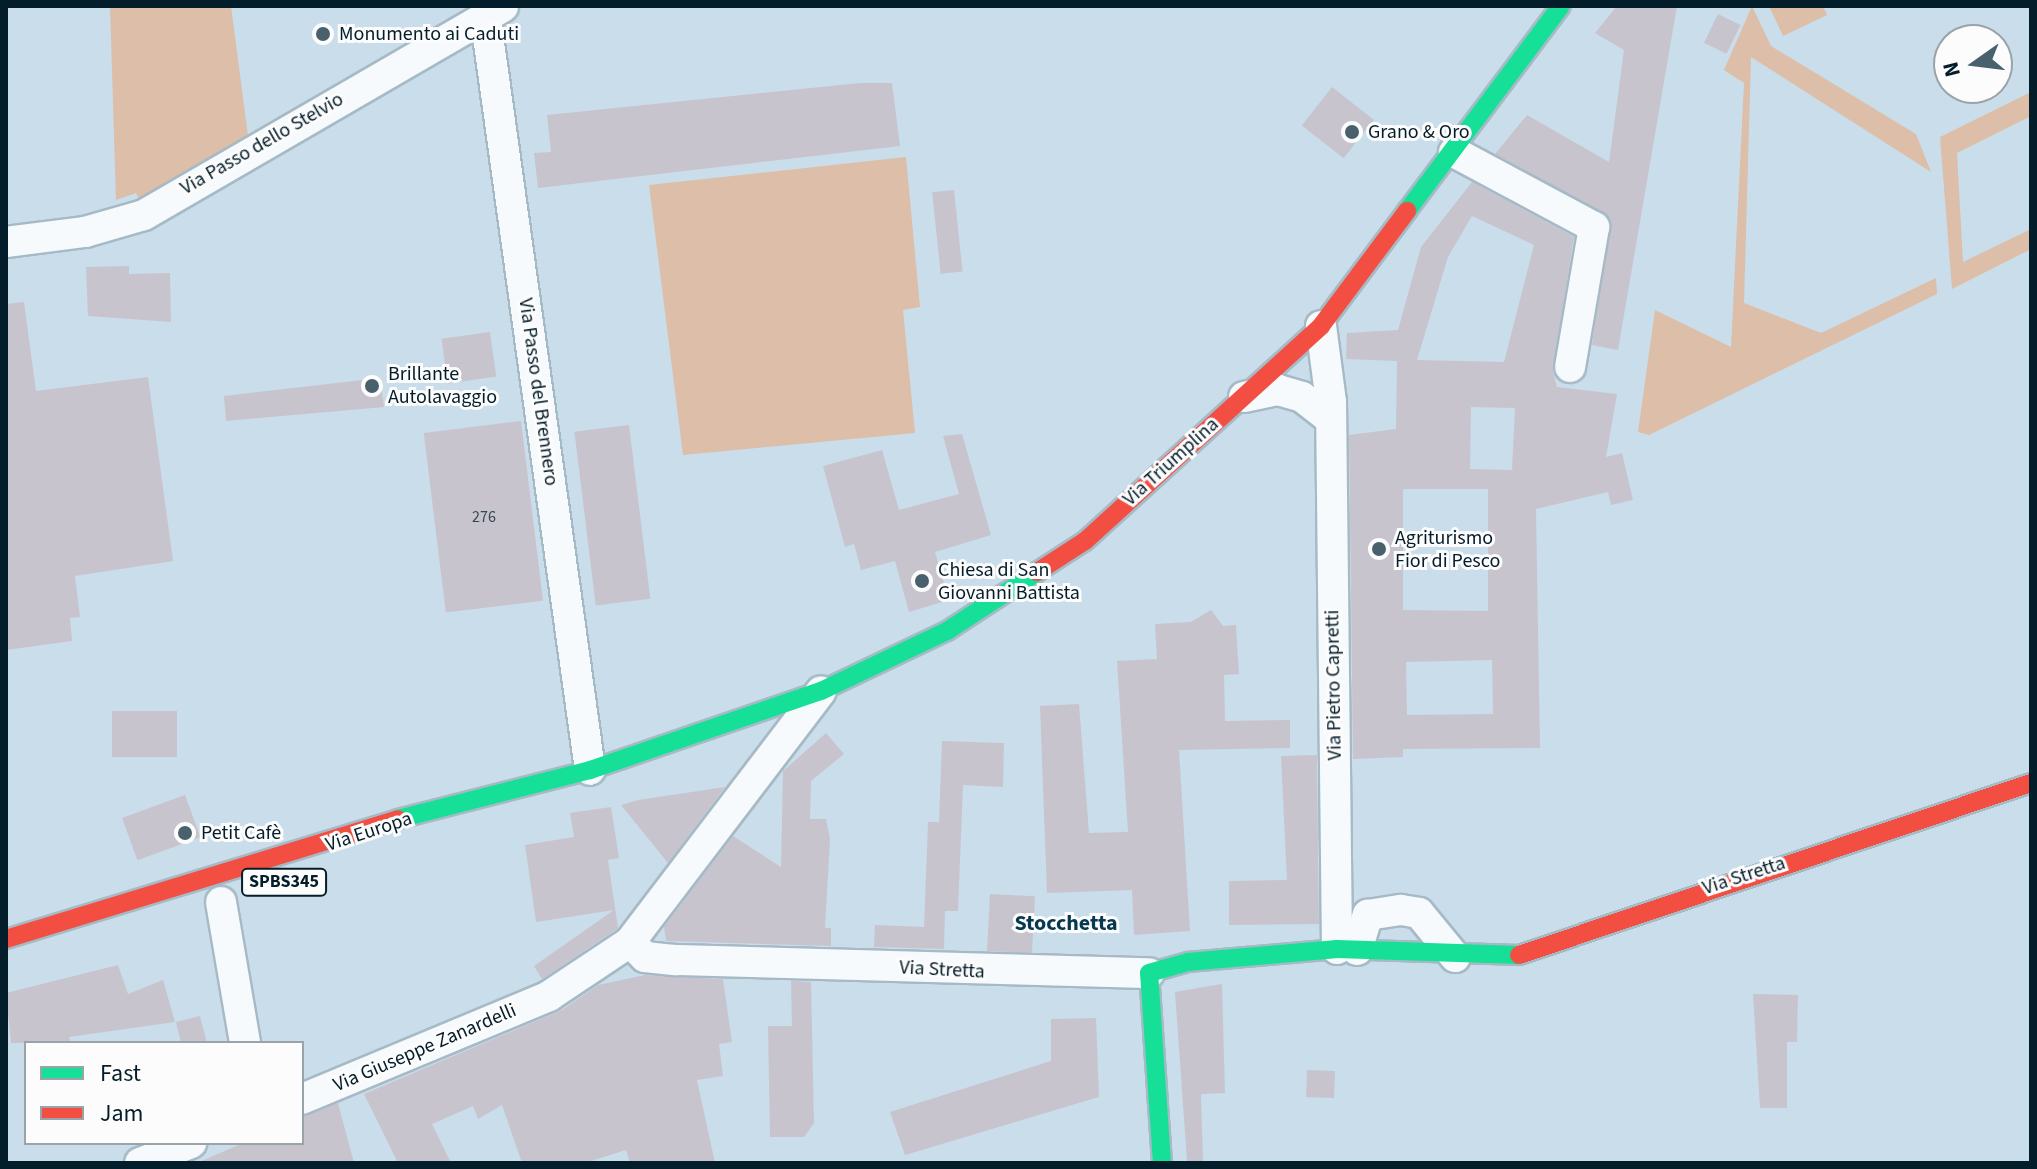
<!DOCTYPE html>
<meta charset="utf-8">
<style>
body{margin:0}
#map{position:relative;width:2037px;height:1169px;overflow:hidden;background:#caddea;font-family:"Source Sans 3",sans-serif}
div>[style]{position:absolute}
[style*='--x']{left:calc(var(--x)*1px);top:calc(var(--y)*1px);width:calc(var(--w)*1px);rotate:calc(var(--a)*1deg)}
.green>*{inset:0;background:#dcbea9}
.building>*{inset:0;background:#c8c4ce;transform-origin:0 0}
.roads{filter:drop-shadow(2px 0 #a6bac6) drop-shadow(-2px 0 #a6bac6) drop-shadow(0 2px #a6bac6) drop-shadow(0 -2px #a6bac6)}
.street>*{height:30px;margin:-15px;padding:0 15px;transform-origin:15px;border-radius:15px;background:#f7fafc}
.fast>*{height:18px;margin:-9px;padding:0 9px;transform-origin:9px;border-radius:9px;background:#16e098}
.jam>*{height:18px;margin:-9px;padding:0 9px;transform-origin:9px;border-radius:9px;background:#f24e42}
.dots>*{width:22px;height:22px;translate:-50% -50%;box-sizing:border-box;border:4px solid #fcfcfc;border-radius:50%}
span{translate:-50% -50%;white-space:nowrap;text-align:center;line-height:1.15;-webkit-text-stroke:6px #fcfcfc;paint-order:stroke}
.number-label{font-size:16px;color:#354753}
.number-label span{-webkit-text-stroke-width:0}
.shield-label span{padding:2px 6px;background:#fcfcfc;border:2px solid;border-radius:6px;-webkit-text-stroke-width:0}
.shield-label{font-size:18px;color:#041d2a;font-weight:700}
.poi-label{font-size:20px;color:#041d2a}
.left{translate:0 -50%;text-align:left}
.street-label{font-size:20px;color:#041d2a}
.neighbourhood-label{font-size:22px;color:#073850;font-weight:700}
.frame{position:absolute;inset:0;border:8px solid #041d2a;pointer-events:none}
.legend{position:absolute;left:24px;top:1041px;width:280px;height:104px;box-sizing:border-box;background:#fcfcfc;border:2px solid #99a3a8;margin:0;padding:10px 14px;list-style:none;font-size:24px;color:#041d2a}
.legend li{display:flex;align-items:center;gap:16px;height:40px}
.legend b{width:40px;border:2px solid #99a3a8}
.north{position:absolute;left:1933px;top:24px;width:80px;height:80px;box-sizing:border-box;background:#fcfcfc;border:2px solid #99a3a8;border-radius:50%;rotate:256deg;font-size:22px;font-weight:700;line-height:32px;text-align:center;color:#041d2a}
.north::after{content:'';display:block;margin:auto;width:28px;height:36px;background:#49606d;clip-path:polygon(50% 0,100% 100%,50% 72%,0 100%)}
</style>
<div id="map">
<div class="green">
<div style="clip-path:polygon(110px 6px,231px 6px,248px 136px,139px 199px,136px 193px,116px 200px)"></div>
<div style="clip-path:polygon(1752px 6px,1771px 46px,1916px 134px,1931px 172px,1751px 57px,1744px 303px,1821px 333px,1936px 278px,1937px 294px,1649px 435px,1638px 432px,1655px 310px,1731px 347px,1744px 83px,1724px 70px)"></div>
<div style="clip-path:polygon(1769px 6px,1823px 6px,1827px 15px,1783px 36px)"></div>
<div style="clip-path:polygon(2031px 92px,2031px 116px,1957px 153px,1963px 262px,2031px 229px,2031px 249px,1952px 289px,1940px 137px)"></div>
<div style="clip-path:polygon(906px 157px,920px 307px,903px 310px,915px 433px,683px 455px,649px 185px)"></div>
</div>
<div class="building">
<div style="clip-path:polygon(1617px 6px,1677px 6px,1618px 350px,1592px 345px,1610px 218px,1495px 154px,1527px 115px,1609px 162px,1624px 50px,1595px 33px)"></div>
<div style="left:1718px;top:14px;width:25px;height:32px;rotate:26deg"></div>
<div style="clip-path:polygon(860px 83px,892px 83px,900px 146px,538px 188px,534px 153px,551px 152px,547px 115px)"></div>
<div style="left:1332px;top:87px;width:53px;height:49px;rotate:38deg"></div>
<div style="clip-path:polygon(evenodd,1472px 182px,1574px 237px,1553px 372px,1557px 387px,1617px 394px,1606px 457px,1622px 453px,1633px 500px,1611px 505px,1608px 492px,1536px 509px,1540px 748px,1403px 749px,1403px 757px,1353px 759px,1349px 435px,1396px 429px,1397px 361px,1346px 359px,1347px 333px,1398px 330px,1421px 247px,1472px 182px,1472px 216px,1534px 245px,1504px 362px,1417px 360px,1448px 257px,1472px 216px,1472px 182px,1471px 407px,1515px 408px,1512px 470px,1470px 469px,1471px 407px,1472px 182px,1403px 489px,1488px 489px,1488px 611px,1403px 610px,1403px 489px,1472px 182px,1492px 660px,1493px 714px,1407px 715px,1406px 662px,1492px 660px)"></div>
<div style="left:954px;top:190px;width:82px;height:22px;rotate:84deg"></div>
<div style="clip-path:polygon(129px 266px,129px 274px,170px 273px,171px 322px,88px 316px,86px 267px)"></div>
<div style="clip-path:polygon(24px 302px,36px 391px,148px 377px,173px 561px,75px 576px,80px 617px,70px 618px,72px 641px,6px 650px,6px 304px)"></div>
<div style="left:490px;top:332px;width:45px;height:49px;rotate:82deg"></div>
<div style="clip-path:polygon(380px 378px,384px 407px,226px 421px,224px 396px)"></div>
<div style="left:521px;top:421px;width:181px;height:98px;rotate:83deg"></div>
<div style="left:629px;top:425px;width:175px;height:55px;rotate:83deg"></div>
<div style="clip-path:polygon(962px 434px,991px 535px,935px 552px,949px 600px,909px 612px,895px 561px,861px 570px,854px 544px,845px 547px,823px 466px,882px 450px,899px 510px,959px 494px,943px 436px)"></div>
<div style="clip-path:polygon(1211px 610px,1223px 626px,1236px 625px,1239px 674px,1224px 675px,1225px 721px,1290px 720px,1290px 748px,1179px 750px,1190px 931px,1134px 935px,1132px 890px,1047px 893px,1040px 706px,1079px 704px,1089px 833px,1128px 832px,1117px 661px,1157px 659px,1155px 624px,1191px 622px)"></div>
<div style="left:177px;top:711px;width:46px;height:65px;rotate:90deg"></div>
<div style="clip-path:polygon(826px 733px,844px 754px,811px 781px,810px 819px,826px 819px,830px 839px,825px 928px,831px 928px,831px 946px,666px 941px,664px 927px,733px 836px,781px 867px,783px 771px)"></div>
<div style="clip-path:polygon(942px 741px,1004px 743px,1003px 787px,963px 785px,958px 911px,945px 911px,944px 949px,874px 947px,875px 925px,924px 927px,928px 822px,939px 822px)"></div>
<div style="clip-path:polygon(1317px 755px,1319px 924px,1229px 925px,1229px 881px,1287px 880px,1281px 756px)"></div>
<div style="clip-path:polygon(725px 787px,668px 863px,621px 805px,638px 800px)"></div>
<div style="left:185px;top:795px;width:45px;height:67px;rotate:70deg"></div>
<div style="clip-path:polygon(611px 807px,619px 858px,608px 860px,618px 928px,542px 979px,534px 966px,614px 910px,536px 922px,525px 845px,574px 837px,570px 813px)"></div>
<div style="left:990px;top:894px;width:45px;height:57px;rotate:3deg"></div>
<div style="clip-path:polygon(118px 965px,128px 994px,163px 980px,175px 1022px,69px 1037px,71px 1043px,11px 1043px,6px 993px)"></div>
<div style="clip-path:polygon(645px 975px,723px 979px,732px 1042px,719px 1044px,723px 1076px,697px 1080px,715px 1163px,630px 1163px,626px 1150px,585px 1163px,522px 1163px,502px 1105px,478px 1119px,473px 1106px,432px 1124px,451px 1163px,398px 1163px,364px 1094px,562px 1010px,598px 985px)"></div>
<div style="clip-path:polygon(791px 981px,811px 982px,814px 1123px,804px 1137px,770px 1137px,768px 1026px,792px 1026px)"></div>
<div style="clip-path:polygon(1222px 984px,1225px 1093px,1201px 1094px,1203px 1161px,1187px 1161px,1175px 992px)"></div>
<div style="clip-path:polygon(1753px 994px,1798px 995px,1797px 1042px,1787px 1042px,1787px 1108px,1760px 1108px)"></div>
<div style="clip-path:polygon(200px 1016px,207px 1043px,181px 1043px,176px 1022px)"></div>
<div style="clip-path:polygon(1096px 1018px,1099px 1097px,905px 1155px,890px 1112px,1051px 1061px,1051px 1019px)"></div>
<div style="left:1307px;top:1070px;width:28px;height:27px;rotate:2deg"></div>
<div style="clip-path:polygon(338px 1103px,354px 1163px,197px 1163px,243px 1143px,302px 1143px,302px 1117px)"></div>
</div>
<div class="roads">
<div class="street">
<div style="--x:485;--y:14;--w:763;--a:82.09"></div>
<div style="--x:1454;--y:152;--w:159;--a:28.2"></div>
<div style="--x:1594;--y:227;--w:142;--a:99.7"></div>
<div style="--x:6;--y:242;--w:80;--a:-7.2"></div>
<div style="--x:85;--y:232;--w:61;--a:-16.1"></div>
<div style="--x:144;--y:215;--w:415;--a:-30.1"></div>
<div style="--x:1321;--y:326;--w:77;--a:82.5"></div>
<div style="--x:1331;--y:402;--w:547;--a:89.37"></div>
<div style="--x:1244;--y:397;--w:35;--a:-12"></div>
<div style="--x:1278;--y:390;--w:25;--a:16"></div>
<div style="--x:1302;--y:397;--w:37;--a:38"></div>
<div style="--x:221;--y:902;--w:143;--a:80.3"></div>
<div style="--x:630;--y:942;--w:21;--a:45"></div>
<div style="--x:645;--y:957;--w:31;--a:6"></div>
<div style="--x:676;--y:960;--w:473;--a:1.6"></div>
<div style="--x:1357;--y:950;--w:37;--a:-73"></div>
<div style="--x:1368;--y:915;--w:33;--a:-9"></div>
<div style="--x:1401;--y:910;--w:18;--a:9"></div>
<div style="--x:1419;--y:913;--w:57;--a:50.7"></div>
<div style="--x:302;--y:1099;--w:268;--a:-22.6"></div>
<div style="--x:549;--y:996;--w:97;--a:-33.7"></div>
<div style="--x:630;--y:942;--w:315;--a:-52.7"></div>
<div style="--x:140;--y:1163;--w:55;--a:-21.4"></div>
</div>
<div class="fast">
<div style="--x:1407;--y:211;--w:256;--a:-53.1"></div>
<div style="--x:398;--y:819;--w:198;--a:-14.3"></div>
<div style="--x:590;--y:770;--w:244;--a:-18.9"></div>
<div style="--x:821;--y:691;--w:140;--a:-25.5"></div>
<div style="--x:947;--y:631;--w:108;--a:-33.2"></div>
<div style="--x:1162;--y:1163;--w:190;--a:-93.9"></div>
<div style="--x:1149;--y:973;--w:41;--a:-15.8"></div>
<div style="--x:1188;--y:962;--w:150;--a:-5"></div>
<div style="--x:1337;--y:949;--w:182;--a:1.9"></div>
</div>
<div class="jam">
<div style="--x:1037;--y:572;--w:57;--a:-32.9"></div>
<div style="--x:1085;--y:541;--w:319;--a:-42.3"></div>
<div style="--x:1321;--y:326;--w:144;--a:-53.2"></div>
<div style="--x:6;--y:939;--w:410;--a:-17"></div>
<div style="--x:1519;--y:955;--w:540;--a:-18.57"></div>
</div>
</div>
<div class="dots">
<div style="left:323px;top:34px;background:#49606d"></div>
<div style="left:1352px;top:132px;background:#49606d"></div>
<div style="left:372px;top:386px;background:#49606d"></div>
<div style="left:1379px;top:549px;background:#49606d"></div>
<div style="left:922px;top:581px;background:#49606d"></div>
<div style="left:185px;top:833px;background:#49606d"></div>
</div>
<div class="number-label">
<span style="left:484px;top:517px">276</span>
</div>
<div class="shield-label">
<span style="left:284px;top:882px">SPBS345</span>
</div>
<div class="poi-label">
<span class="left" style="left:339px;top:34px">Monumento ai Caduti</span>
<span class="left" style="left:1368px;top:132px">Grano &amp; Oro</span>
<span class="left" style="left:388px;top:386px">Brillante<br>Autolavaggio</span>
<span class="left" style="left:1395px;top:550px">Agriturismo<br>Fior di Pesco</span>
<span class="left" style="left:938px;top:582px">Chiesa di San<br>Giovanni Battista</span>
<span class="left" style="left:201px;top:833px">Petit Cafè</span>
</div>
<div class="street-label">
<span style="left:262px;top:144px;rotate:-30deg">Via Passo dello Stelvio</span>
<span style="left:538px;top:392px;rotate:82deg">Via Passo del Brennero</span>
<span style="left:1171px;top:462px;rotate:-42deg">Via Triumplina</span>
<span style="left:1334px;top:685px;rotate:-91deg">Via Pietro Capretti</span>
<span style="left:369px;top:832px;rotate:-18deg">Via Europa</span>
<span style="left:1744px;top:876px;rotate:-18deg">Via Stretta</span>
<span style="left:942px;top:970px;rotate:3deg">Via Stretta</span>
<span style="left:425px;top:1048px;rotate:-23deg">Via Giuseppe Zanardelli</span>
</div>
<div class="neighbourhood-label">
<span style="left:1066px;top:924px">Stocchetta</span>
</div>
<div class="frame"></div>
<ul class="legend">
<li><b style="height:10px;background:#16e098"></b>Fast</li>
<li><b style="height:10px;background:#f24e42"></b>Jam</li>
</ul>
<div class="north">N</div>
</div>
